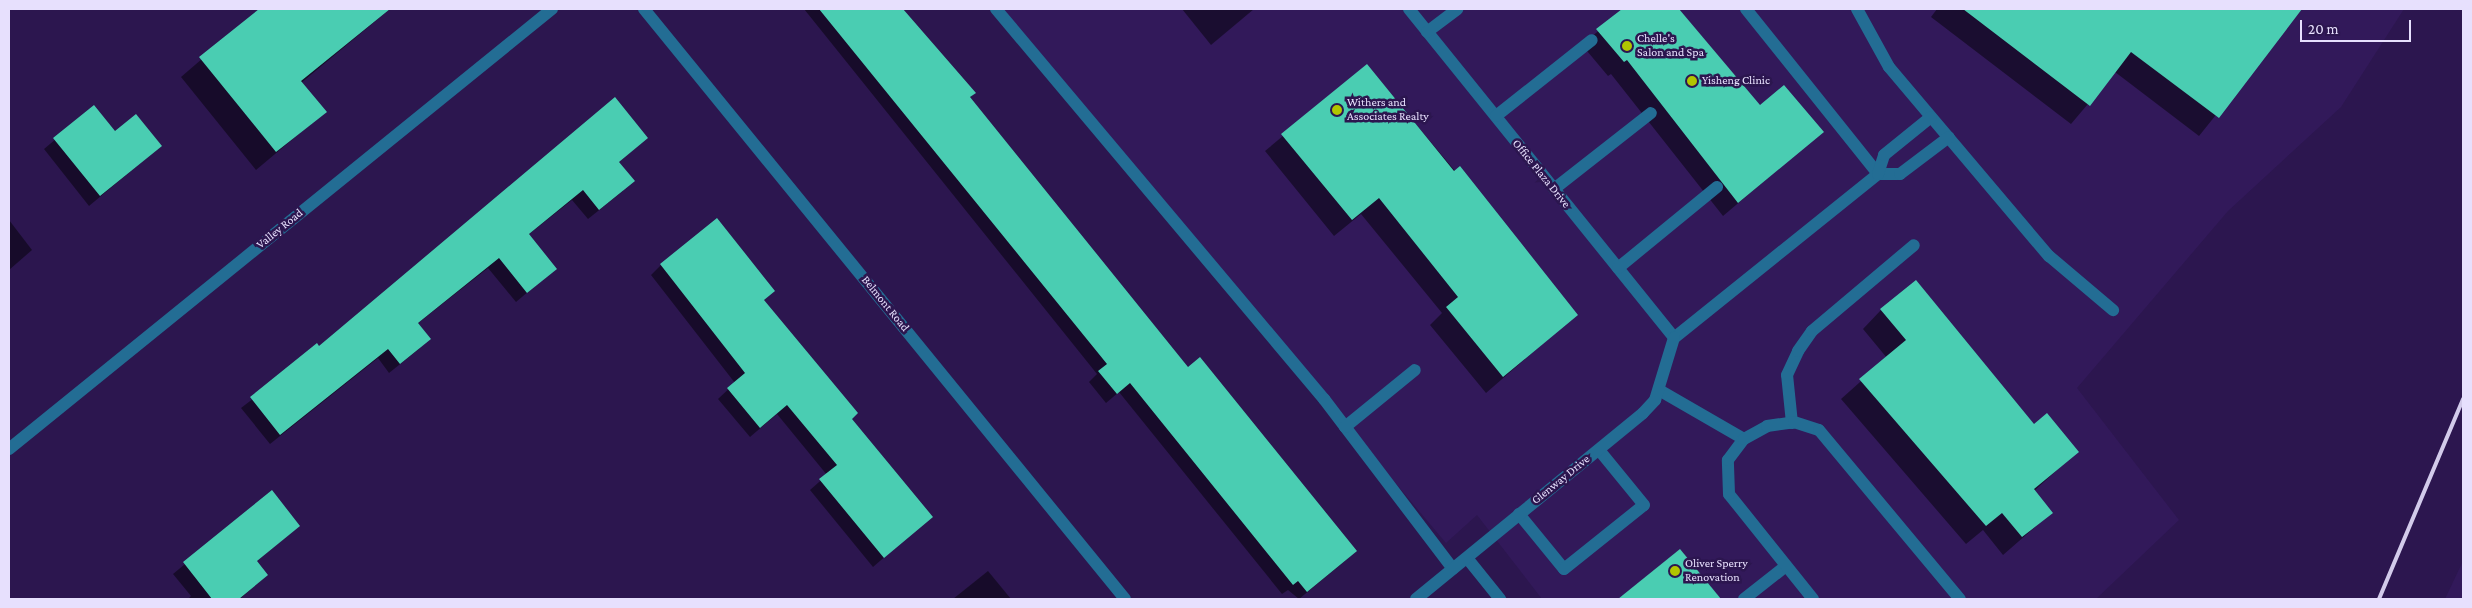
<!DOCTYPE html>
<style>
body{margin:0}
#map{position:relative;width:2472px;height:608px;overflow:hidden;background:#2c164f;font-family:"Crimson Pro",serif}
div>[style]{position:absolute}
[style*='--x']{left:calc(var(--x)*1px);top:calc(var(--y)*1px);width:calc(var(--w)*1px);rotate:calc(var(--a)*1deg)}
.built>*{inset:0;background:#32195a}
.shadow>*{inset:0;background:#0007}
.building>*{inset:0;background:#4acdb2}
.minor>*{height:12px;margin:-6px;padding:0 6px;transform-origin:6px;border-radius:6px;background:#236d94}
.rail>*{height:4px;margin:-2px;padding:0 2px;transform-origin:2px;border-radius:2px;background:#d3cbeb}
.dots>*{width:14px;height:14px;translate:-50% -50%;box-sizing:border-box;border:2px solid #2c164f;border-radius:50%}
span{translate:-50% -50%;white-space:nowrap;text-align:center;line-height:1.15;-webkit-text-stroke:5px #2c164f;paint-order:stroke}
.poi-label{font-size:12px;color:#e7e0fd}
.left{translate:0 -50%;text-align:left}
.street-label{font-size:12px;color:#e7e0fd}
.frame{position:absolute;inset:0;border:10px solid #e7e0fd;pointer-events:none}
.scale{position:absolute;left:2300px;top:20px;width:111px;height:22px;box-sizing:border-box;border:2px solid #e7e0fd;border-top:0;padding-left:6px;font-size:15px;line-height:18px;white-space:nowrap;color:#e7e0fd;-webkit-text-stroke:4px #2c164f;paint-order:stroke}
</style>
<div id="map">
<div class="built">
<div style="clip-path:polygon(996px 9px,2404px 9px,2341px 107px,2228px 211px,2077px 388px,2179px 520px,2096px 599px,1542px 599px,1477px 515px,1446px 543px)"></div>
<div style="clip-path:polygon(2463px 561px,2463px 599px,2445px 599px)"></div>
</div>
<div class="shadow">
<div style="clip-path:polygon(260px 9px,390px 9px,301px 83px,325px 112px,256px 170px,181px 77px)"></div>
<div style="clip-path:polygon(804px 9px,901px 9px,974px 93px,969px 98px,1188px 369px,1355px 551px,1345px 561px,1299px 599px,1288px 590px,1282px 594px,1119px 392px,1106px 403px,1089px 382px,1097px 374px)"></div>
<div style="clip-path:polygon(1182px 9px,1254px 9px,1211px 45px)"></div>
<div style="clip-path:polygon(1624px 9px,1678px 9px,1760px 107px,1822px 132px,1723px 216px,1611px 74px,1608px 76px,1582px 45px)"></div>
<div style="clip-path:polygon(1937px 9px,2301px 9px,2199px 136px,2115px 72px,2071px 124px,1931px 17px)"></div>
<div style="clip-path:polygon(1367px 66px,1576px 315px,1486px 393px,1430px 325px,1442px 313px,1361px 214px,1334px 236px,1265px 151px)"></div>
<div style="clip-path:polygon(94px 107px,115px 133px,161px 146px,89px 206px,44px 149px)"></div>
<div style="clip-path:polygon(647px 138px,618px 163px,623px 191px,588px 219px,572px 200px,528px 235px,555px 269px,516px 302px,488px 268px,417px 324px,419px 349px,389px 373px,378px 358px,270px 444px,241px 408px,319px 348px)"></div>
<div style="clip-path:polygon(9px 220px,32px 250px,9px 270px)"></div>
<div style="clip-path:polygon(661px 265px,773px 291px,763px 301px,850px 419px,931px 517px,873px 567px,810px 490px,827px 475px,777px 414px,750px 437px,718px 399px,735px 383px,651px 275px)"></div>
<div style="clip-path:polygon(1881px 310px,2034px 426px,2078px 451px,2034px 491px,2051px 513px,2003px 555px,1983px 530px,1966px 544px,1841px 399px,1887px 358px,1863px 329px)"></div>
<div style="clip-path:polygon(272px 492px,299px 526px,256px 562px,267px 575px,240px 599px,188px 599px,191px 596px,173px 574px)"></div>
<div style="clip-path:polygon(1680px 551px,1715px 594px,1709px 599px,1620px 599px)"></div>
<div style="clip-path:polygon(988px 571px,1011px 599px,953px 599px)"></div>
</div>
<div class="building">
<div style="clip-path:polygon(259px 9px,390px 9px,301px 81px,327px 112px,276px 152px,199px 57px)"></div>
<div style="clip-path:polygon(819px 9px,903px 9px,976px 93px,970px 97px,1188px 367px,1200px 357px,1357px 551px,1307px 592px,1298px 581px,1293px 585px,1130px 383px,1117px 394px,1098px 371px,1107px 364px)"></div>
<div style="clip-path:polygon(1622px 9px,1679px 9px,1760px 105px,1784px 85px,1824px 132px,1738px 203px,1627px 60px,1624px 62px,1596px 29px)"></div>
<div style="clip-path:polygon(1963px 9px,2302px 9px,2219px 118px,2131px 52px,2090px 106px)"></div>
<div style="clip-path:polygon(1367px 64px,1454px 171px,1460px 166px,1578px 315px,1503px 377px,1446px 307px,1458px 297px,1379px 198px,1352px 220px,1281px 134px)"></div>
<div style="clip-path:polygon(615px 97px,648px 138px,619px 162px,635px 181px,599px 210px,583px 190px,529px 234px,557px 269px,527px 293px,499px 258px,418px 323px,431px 339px,400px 364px,388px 349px,280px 435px,250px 397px,317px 343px,319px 346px)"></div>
<div style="clip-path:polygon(94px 105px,115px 131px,136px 114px,162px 146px,100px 196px,53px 138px)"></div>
<div style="clip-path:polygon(717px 218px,775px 291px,764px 300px,858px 413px,852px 419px,933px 517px,884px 558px,819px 479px,837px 465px,787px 405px,760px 428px,727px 388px,745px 373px,660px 264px)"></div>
<div style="clip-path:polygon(1916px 280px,2034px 424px,2047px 413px,2079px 452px,2034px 489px,2053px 513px,2022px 537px,2002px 513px,1986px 526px,1859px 379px,1906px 340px,1880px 309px)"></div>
<div style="clip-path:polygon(272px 490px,300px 526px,257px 561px,268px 575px,239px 599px,212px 599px,183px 562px)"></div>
<div style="clip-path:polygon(1680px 549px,1721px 599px,1618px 599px)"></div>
</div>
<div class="minor">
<div style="--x:644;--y:9;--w:761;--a:50.81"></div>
<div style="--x:996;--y:9;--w:510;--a:49.94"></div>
<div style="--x:1324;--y:399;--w:213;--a:52.8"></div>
<div style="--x:1409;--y:9;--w:422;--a:51.1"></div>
<div style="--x:1746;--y:9;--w:211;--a:51.3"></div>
<div style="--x:1857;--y:9;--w:66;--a:61.1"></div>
<div style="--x:1889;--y:67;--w:248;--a:49.8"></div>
<div style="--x:2049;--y:256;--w:84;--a:40.2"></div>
<div style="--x:1427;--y:32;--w:38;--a:-37"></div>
<div style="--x:1496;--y:116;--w:122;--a:-38.4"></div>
<div style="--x:1878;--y:174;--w:22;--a:0"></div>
<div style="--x:1900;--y:174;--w:61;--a:-37.1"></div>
<div style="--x:1554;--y:189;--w:123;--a:-38.1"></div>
<div style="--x:1618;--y:268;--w:128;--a:-39.3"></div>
<div style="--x:1674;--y:338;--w:262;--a:-38.8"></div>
<div style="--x:1878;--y:174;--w:20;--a:-72"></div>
<div style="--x:1884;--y:155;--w:60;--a:-39"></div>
<div style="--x:1659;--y:390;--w:98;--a:30"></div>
<div style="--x:1792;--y:423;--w:48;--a:-95.9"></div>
<div style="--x:1787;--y:375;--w:26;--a:-65"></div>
<div style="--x:1798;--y:351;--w:24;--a:-55"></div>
<div style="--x:1812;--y:331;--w:133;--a:-40.1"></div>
<div style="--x:1345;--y:427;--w:90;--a:-39.2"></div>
<div style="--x:9;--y:449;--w:699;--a:-39.02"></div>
<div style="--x:1519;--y:514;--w:71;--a:50.7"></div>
<div style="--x:1564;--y:569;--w:102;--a:-38.7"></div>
<div style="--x:1644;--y:505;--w:71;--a:-129.3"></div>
<div style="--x:1467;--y:558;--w:53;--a:51.2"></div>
<div style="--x:1416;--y:599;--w:293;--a:-39.3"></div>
<div style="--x:1643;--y:413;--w:18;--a:-47"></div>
<div style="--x:1655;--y:400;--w:65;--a:-73"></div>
<div style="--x:1744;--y:599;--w:53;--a:-38.2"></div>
<div style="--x:1813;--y:599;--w:134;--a:-128.7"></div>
<div style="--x:1729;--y:494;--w:34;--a:-92"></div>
<div style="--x:1728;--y:460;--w:26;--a:-53"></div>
<div style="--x:1744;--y:439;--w:26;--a:-29"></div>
<div style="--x:1767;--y:426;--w:27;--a:-8"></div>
<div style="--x:1794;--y:422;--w:26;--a:18"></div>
<div style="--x:1819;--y:430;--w:220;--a:50.2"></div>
</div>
<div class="rail">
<div style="--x:2379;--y:599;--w:217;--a:-67.2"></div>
</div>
<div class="dots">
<div style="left:1627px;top:46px;background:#b1c500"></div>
<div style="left:1692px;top:81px;background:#b1c500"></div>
<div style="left:1337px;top:110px;background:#b1c500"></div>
<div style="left:1675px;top:571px;background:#b1c500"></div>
</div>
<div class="poi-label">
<span class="left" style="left:1637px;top:46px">Chelle's<br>Salon and Spa</span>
<span class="left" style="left:1702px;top:81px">Yisheng Clinic</span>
<span class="left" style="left:1347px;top:110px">Withers and<br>Associates Realty</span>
<span class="left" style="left:1685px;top:571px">Oliver Sperry<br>Renovation</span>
</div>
<div class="street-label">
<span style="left:1541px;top:174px;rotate:51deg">Office Plaza Drive</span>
<span style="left:280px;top:229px;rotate:-39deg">Valley Road</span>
<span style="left:885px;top:304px;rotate:51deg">Belmont Road</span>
<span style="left:1561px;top:480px;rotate:-39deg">Glenway Drive</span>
</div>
<div class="frame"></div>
<div class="scale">20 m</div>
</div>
